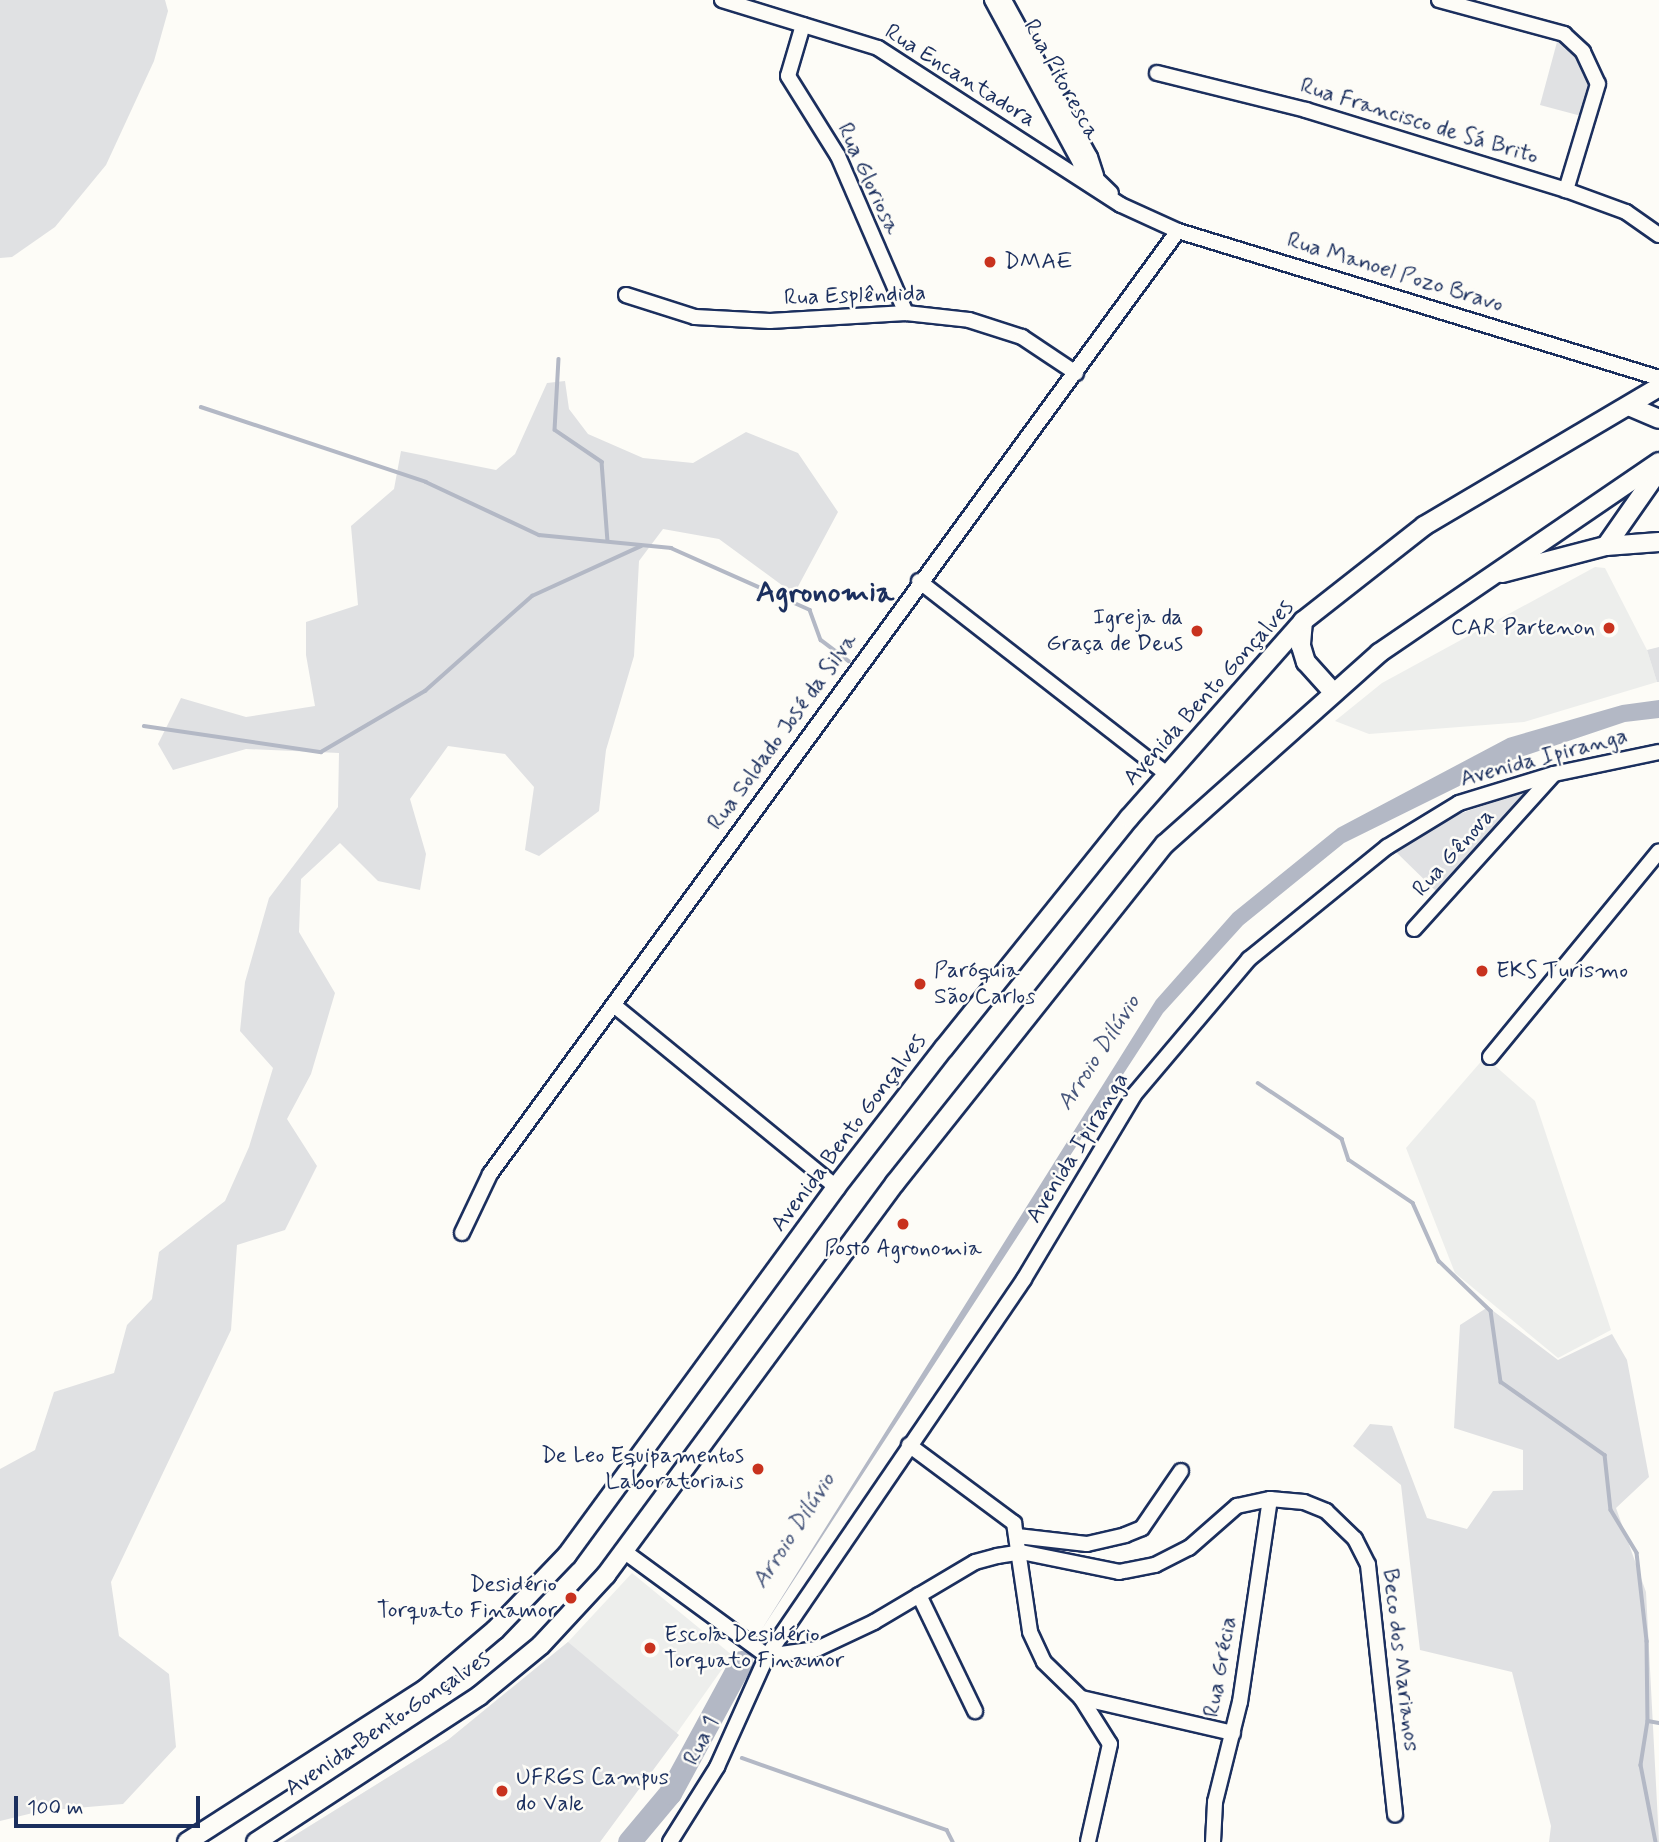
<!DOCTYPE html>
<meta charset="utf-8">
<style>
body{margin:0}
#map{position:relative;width:1659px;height:1842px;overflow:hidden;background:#fdfcf7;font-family:Mynerve,sans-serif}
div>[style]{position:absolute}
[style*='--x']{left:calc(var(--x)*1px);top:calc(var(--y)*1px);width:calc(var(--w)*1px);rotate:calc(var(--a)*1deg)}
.built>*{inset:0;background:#edeeec}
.green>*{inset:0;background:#e0e1e3}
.water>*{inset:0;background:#b3b8c5}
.stream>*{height:3.5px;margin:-1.75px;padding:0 1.75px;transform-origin:1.75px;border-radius:1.75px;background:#b3b8c5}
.river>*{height:23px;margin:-11.5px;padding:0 11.5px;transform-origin:11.5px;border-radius:11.5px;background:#b3b8c5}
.roads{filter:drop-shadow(2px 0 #1b2f5e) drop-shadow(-2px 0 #1b2f5e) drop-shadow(0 2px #1b2f5e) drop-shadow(0 -2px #1b2f5e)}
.minor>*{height:14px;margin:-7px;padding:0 7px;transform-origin:7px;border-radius:7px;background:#fdfcf7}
.major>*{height:18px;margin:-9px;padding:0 9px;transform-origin:9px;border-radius:9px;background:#fdfcf7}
.dots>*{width:19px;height:19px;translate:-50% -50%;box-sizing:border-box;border:4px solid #fdfcf7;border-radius:50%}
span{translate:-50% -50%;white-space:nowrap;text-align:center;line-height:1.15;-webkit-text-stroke:5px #fdfcf7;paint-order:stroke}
.street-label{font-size:23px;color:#1b2f5e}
.poi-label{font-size:23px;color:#1b2f5e}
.left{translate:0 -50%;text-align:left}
.right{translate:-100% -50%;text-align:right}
.water-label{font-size:24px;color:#49587d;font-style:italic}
.district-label{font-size:30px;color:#1b2f5e;font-weight:700}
.scale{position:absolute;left:14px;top:1796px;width:186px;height:32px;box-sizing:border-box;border:4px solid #1b2f5e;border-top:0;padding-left:9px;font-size:21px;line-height:24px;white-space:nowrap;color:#1b2f5e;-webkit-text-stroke:5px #fdfcf7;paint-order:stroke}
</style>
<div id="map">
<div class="built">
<div style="clip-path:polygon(1595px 567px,1605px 568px,1647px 650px,1657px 682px,1524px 722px,1369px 734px,1335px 721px,1382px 683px)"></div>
<div style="clip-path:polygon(1485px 1057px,1535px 1101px,1611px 1330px,1558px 1358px,1455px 1273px,1406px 1148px)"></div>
<div style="clip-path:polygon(632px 1573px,732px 1655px,600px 1842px,284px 1842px,448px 1740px,568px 1642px)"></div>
</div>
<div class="green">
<div style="clip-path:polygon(0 0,165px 0,168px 11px,154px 61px,106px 165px,55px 227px,12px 257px,0 258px)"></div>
<div style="clip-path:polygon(1557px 42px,1571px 46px,1593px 91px,1585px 117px,1540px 105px)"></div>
<div style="clip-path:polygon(565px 381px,569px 409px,588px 434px,643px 458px,693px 463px,746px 432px,798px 453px,838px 512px,794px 594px,719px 539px,663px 529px,639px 561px,634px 656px,606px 750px,599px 811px,539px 856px,525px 850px,534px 787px,505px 754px,448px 746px,410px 799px,426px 854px,420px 890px,378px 881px,340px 843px,301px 879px,299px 932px,335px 993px,311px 1074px,287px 1119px,317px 1166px,285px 1230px,237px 1245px,231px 1330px,111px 1582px,119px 1636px,169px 1674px,176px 1747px,123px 1804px,41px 1811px,0 1821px,0 1469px,35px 1450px,54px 1392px,114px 1373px,127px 1325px,152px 1299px,159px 1252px,225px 1201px,249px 1147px,273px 1068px,240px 1031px,245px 982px,269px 898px,338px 807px,339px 753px,246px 749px,173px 770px,158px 744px,181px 698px,246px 717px,315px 706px,306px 655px,306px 622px,358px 605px,351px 526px,394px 489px,401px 451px,496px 470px,515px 454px,547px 383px)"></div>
<div style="clip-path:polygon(1659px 647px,1659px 682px,1657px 682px,1647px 650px)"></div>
<div style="clip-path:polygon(1535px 788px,1438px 893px,1395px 851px,1459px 814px)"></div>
<div style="clip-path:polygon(1488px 1307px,1558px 1360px,1612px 1334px,1627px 1360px,1649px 1477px,1616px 1508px,1646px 1592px,1659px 1842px,1549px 1842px,1551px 1826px,1512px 1672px,1420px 1650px,1401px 1485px,1353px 1446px,1370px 1424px,1392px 1426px,1427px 1518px,1467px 1529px,1493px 1491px,1523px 1490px,1523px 1450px,1454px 1428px,1460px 1325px)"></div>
<div style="clip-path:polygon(568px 1642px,679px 1735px,600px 1842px,284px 1842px,448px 1740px)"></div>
</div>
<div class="water">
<div style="clip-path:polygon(1659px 700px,1659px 718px,1625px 722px,1512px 760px,1344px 843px,1243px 925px,1163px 1013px,762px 1629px,1156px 1000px,1233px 913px,1338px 828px,1508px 738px,1622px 705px)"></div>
</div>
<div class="stream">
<div style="--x:559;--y:359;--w:71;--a:93.2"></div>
<div style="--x:555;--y:430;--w:57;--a:34.2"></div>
<div style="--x:602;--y:462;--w:79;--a:85.7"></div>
<div style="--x:201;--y:407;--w:237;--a:18.4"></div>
<div style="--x:426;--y:482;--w:125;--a:25.1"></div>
<div style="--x:539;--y:535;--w:133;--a:5.6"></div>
<div style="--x:671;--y:548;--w:152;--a:24"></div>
<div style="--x:810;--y:610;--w:32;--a:70"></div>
<div style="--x:821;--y:640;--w:35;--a:37"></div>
<div style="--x:144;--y:726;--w:179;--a:8.4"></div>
<div style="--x:321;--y:752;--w:121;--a:-30.4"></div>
<div style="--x:425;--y:691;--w:143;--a:-41.6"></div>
<div style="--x:532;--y:596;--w:120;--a:-24.6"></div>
<div style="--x:1258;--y:1083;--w:101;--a:33.7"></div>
<div style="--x:1342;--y:1139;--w:22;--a:72"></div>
<div style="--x:1349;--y:1160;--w:77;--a:33.9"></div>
<div style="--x:1413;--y:1203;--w:64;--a:65.9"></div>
<div style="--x:1439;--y:1261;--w:72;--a:43.9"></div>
<div style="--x:1491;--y:1311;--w:72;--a:82"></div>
<div style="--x:1501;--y:1382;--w:127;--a:35.1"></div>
<div style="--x:1605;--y:1455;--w:55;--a:83.8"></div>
<div style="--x:1611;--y:1510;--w:50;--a:58.8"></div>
<div style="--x:1637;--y:1553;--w:89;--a:83.5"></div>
<div style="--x:1647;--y:1641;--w:80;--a:89.3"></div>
<div style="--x:1648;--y:1721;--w:45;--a:99"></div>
<div style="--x:1641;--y:1765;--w:78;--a:79"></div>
<div style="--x:1648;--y:1721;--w:11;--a:10"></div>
<div style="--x:742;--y:1758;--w:217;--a:19.4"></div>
<div style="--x:947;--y:1830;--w:13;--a:63"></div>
</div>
<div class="river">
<div style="--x:629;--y:1842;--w:64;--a:-50.1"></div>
<div style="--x:670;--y:1793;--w:149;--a:-61.5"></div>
</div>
<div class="roads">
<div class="minor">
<div style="--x:722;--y:0;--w:163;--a:17.1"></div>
<div style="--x:878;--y:48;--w:289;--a:32.9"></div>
<div style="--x:1121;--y:205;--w:63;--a:24.5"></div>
<div style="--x:1178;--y:231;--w:503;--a:16.99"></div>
<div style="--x:992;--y:0;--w:185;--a:61.6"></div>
<div style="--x:1080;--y:163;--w:43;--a:44.1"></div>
<div style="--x:1004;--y:0;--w:179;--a:61.3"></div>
<div style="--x:1090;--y:157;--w:20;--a:72"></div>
<div style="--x:1439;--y:0;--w:130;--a:15.2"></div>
<div style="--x:1564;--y:34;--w:26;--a:43"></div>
<div style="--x:1583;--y:52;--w:35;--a:65"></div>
<div style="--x:1598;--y:84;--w:111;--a:106.8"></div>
<div style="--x:803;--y:25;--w:53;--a:106.4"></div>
<div style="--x:788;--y:76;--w:94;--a:58"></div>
<div style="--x:838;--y:156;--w:171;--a:66.6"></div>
<div style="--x:1157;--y:73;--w:154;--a:13.9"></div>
<div style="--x:1306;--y:110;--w:272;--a:17.1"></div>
<div style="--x:1566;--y:190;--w:64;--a:20.1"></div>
<div style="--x:1626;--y:212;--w:40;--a:34.9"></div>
<div style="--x:626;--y:295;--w:72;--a:17.7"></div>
<div style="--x:695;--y:317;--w:75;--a:3.1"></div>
<div style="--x:770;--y:321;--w:136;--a:-3.4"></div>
<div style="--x:906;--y:313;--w:63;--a:6.3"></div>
<div style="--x:969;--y:320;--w:56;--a:17.8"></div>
<div style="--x:1022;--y:337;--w:65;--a:33.7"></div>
<div style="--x:919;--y:581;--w:314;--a:37.9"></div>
<div style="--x:1414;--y:929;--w:209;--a:-47.9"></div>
<div style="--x:615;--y:1006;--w:286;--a:39.3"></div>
<div style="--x:1490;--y:1057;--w:266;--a:-50.6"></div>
<div style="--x:462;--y:1233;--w:65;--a:-64.6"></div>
<div style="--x:490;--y:1174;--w:1167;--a:-53.89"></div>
<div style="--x:909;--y:1445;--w:131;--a:36.6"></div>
<div style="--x:1014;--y:1523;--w:110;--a:81.6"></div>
<div style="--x:1030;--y:1632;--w:33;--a:65"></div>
<div style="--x:1044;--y:1662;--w:52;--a:44.2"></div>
<div style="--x:1081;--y:1698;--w:54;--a:57.8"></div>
<div style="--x:1110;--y:1744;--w:100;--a:102.7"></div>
<div style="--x:1017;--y:1536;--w:70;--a:6.5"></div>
<div style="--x:1087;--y:1544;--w:39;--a:-13"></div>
<div style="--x:1125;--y:1535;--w:18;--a:-22"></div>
<div style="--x:1142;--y:1528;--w:69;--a:-55.6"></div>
<div style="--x:625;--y:1552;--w:176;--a:36.2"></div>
<div style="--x:767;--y:1656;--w:50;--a:-8"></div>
<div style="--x:817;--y:1649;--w:63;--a:-25.3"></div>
<div style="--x:874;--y:1622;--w:117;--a:-30.7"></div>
<div style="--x:975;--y:1562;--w:23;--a:-15"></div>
<div style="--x:997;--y:1556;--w:24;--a:-9"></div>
<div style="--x:1021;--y:1552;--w:100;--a:11.5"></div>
<div style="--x:1119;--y:1572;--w:37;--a:-11"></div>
<div style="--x:1155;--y:1565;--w:38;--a:-27"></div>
<div style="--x:1189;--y:1548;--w:64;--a:-41.2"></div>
<div style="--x:1237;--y:1506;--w:34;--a:-12"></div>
<div style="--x:1270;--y:1499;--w:34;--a:5"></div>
<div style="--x:1304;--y:1502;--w:24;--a:22"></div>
<div style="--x:1326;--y:1511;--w:40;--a:44"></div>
<div style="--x:1355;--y:1539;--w:29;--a:63"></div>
<div style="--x:1368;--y:1565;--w:251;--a:83.8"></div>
<div style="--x:919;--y:1595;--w:129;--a:64.2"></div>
<div style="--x:1081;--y:1698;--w:156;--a:13"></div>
<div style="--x:670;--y:1842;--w:89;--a:-57.9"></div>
<div style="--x:717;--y:1767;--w:122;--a:-65.8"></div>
<div style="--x:767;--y:1656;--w:456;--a:-55.7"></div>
<div style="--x:1024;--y:1279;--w:214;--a:-59.1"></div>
<div style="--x:1134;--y:1095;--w:178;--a:-49.8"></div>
<div style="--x:1249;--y:959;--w:178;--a:-39.1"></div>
<div style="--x:1387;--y:847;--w:84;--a:-31.4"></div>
<div style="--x:1459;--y:803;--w:99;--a:-17"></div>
<div style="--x:1554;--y:774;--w:107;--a:-11.8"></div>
<div style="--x:1213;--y:1842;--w:40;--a:-87.1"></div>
<div style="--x:1215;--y:1802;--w:103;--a:-76"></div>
<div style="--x:1240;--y:1702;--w:205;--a:-81.6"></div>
</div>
<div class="major">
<div style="--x:1631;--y:407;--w:30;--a:23"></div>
<div style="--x:1606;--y:546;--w:93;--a:-55.1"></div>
<div style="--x:1502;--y:573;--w:107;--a:-14.6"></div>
<div style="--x:1606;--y:546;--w:53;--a:-4.3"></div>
<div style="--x:1303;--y:621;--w:25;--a:95"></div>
<div style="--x:1301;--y:646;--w:17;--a:73"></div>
<div style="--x:1306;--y:662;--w:40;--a:48"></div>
<div style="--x:187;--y:1842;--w:282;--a:-32.7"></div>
<div style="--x:424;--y:1690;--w:93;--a:-40.2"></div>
<div style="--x:495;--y:1630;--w:104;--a:-46.2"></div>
<div style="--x:567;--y:1555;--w:456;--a:-53.8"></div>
<div style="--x:836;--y:1187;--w:176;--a:-52.2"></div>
<div style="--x:944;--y:1048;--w:295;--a:-51.2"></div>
<div style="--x:1129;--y:818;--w:263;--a:-48.5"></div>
<div style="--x:1303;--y:621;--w:154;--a:-38.1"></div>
<div style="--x:1424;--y:526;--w:273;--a:-30.6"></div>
<div style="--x:256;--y:1842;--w:267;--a:-33.2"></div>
<div style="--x:479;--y:1696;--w:80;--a:-39.4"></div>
<div style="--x:541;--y:1645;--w:96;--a:-47.1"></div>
<div style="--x:606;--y:1575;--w:487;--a:-53.6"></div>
<div style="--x:895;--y:1183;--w:433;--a:-51.5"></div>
<div style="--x:1165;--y:844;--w:287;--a:-41.7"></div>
<div style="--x:1379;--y:653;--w:339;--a:-34.3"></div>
</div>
</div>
<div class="dots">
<div style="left:990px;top:262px;background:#c8321e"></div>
<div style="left:1609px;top:628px;background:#c8321e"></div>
<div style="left:1197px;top:631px;background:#c8321e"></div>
<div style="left:1482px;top:971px;background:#c8321e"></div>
<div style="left:920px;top:984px;background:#c8321e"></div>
<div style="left:903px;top:1224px;background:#c8321e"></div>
<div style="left:758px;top:1469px;background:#c8321e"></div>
<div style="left:571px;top:1598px;background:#c8321e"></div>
<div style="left:650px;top:1648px;background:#c8321e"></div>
<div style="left:502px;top:1791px;background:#c8321e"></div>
</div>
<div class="street-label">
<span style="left:960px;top:76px;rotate:32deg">Rua Encantadora</span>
<span style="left:1061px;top:80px;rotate:61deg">Rua Pitoresca</span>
<span style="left:1419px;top:122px;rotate:17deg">Rua Francisco de Sá Brito</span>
<span style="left:868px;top:179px;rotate:65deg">Rua Gloriosa</span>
<span style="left:1395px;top:273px;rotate:17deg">Rua Manoel Pozo Bravo</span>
<span style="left:855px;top:296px;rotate:-2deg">Rua Esplêndida</span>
<span style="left:1209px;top:693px;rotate:-48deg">Avenida Bento Gonçalves</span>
<span style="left:783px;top:732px;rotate:-54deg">Rua Soldado José da Silva</span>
<span style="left:1544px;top:758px;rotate:-15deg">Avenida Ipiranga</span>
<span style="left:1454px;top:853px;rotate:-48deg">Rua Gênova</span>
<span style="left:849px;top:1133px;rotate:-53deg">Avenida Bento Gonçalves</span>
<span style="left:1078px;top:1148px;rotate:-58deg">Avenida Ipiranga</span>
<span style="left:1400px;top:1660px;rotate:83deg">Beco dos Marianos</span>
<span style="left:1221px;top:1667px;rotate:-80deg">Rua Grécia</span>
<span style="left:388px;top:1724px;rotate:-34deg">Avenida Bento Gonçalves</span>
<span style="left:702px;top:1741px;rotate:-64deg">Rua 1</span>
</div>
<div class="poi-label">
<span class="left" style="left:1004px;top:262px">DMAE</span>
<span class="right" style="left:1183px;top:631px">Igreja da<br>Graça de Deus</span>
<span class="right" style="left:1595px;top:628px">CAR Partenon</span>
<span class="left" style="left:934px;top:984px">Paróquia<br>São Carlos</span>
<span class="left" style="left:1496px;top:971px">EKS Turismo</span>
<span style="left:903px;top:1249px">Posto Agronomia</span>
<span class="right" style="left:744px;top:1469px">De Leo Equipamentos<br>Laboratoriais</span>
<span class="right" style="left:557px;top:1598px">Desidério<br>Torquato Finamor</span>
<span class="left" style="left:664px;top:1648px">Escola Desidério<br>Torquato Finamor</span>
<span class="left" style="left:516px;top:1791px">UFRGS Campus<br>do Vale</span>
</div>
<div class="water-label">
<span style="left:1099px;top:1053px;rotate:-57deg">Arroio Dilúvio</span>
<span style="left:794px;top:1531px;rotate:-57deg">Arroio Dilúvio</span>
</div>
<div class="district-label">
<span style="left:825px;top:593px">Agronomia</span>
</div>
<div class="scale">100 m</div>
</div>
